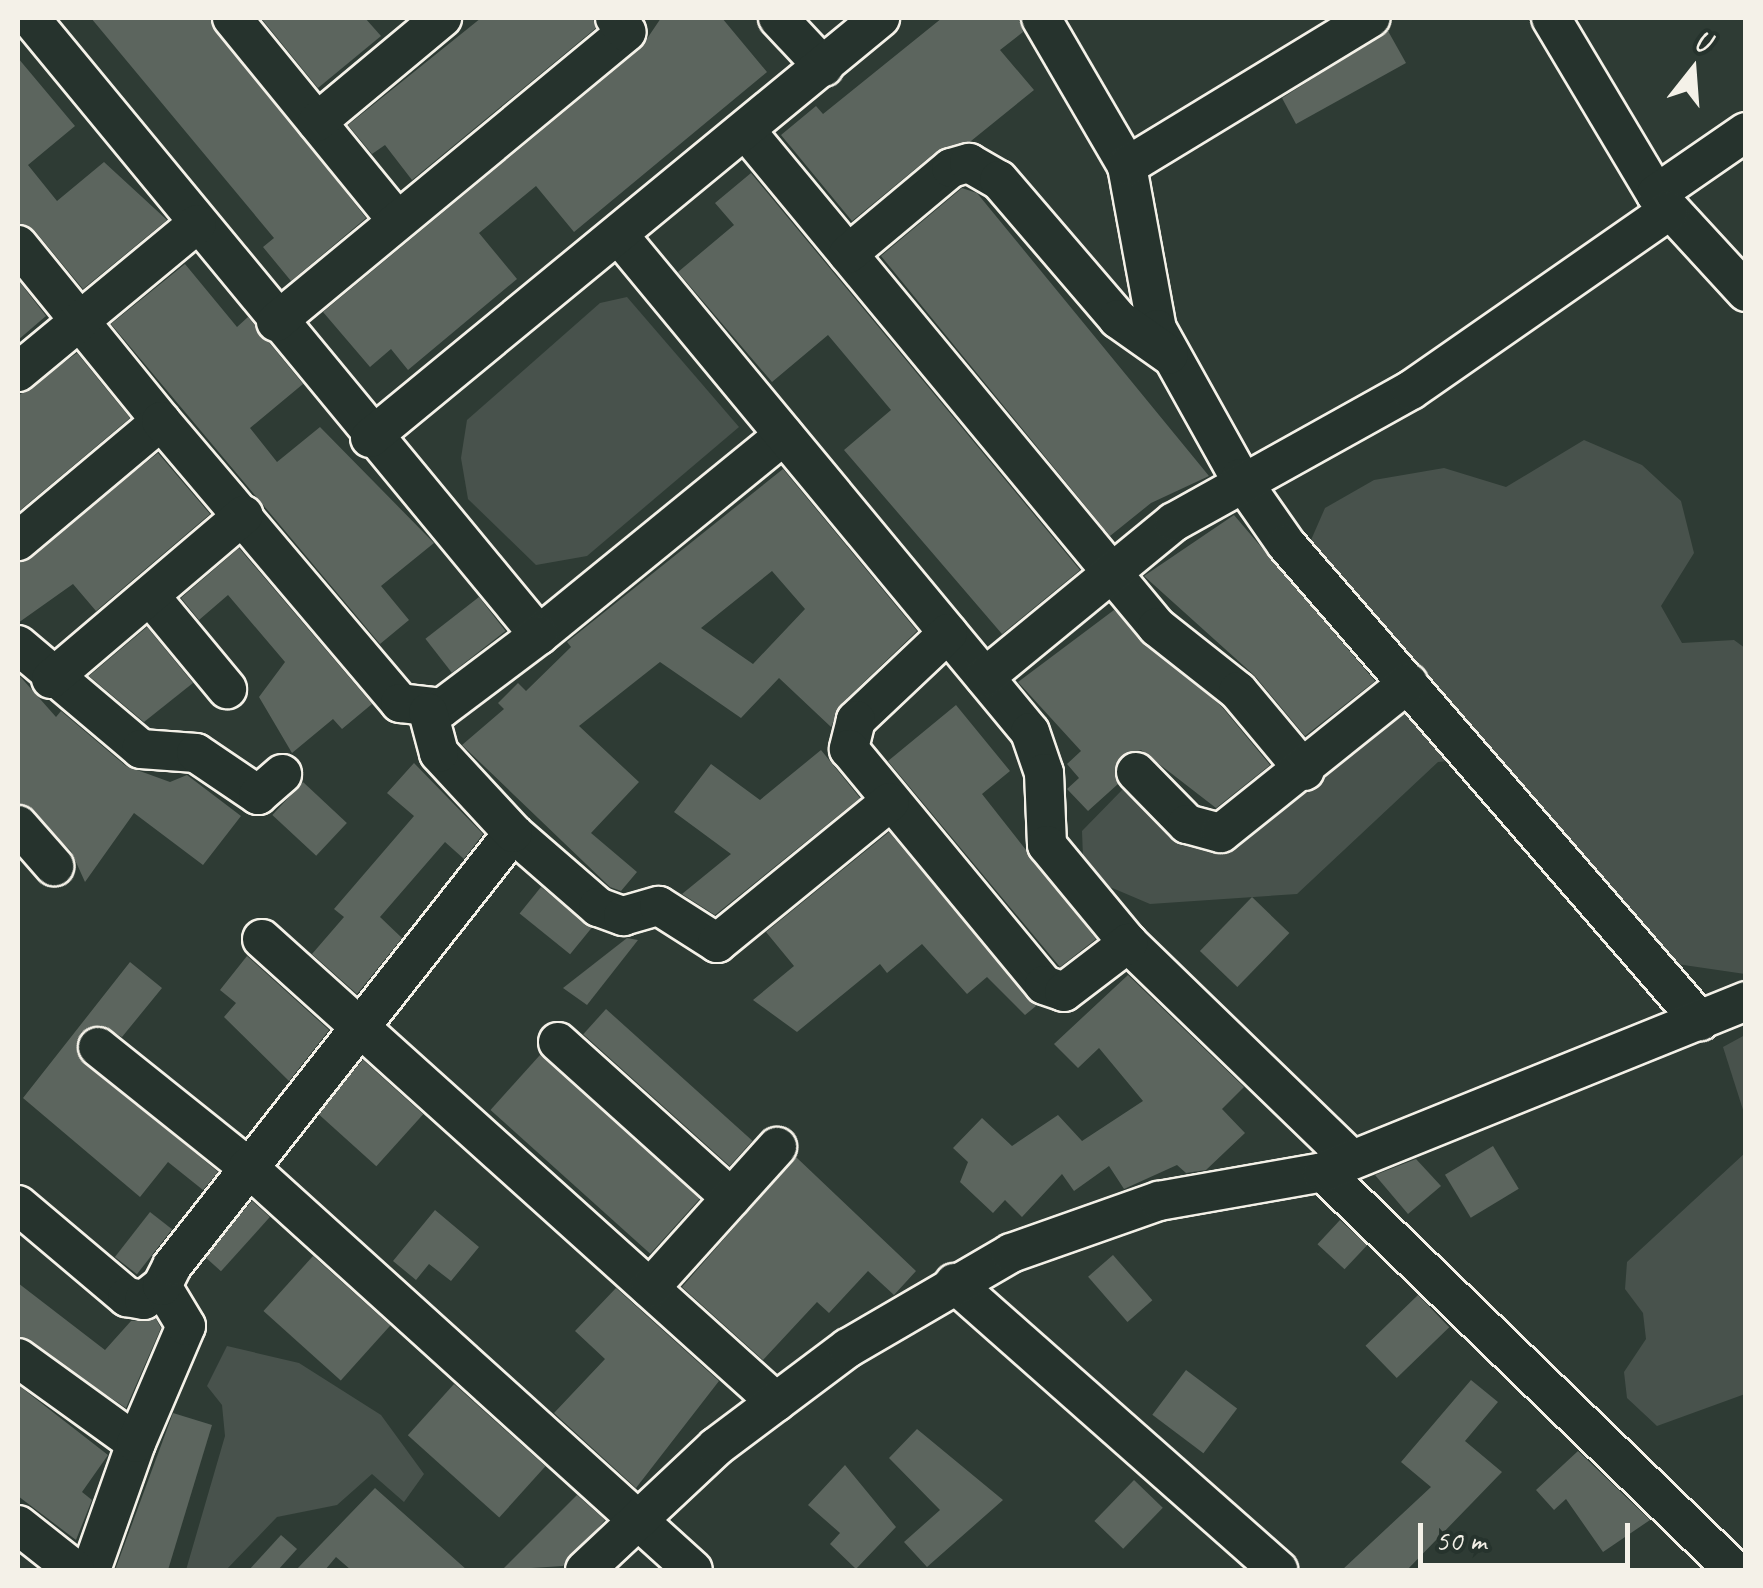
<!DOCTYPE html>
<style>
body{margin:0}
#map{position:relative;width:1763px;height:1588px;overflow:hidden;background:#2e3b34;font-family:Caveat,sans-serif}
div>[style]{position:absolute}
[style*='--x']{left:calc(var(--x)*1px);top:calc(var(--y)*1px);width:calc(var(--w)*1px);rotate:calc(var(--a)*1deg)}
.green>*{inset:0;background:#48524c}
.building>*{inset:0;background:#5c655e;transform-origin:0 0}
.roads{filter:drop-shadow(2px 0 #f4f1e8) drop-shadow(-2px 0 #f4f1e8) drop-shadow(0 2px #f4f1e8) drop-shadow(0 -2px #f4f1e8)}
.minor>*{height:38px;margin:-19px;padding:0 19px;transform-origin:19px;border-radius:19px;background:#26332d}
span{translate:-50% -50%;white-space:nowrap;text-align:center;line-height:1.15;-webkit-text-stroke:8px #26332d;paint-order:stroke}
.frame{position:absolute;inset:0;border:20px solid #f4f1e8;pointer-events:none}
.north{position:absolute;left:1643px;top:20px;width:100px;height:100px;-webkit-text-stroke:8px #26332d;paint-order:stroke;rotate:17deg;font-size:28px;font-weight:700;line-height:40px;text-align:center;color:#f4f1e8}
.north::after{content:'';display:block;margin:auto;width:35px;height:45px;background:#f4f1e8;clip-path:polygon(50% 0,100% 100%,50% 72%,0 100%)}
.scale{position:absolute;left:1418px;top:1523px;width:212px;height:45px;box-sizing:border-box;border:5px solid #f4f1e8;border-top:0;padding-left:12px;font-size:30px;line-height:35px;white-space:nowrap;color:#f4f1e8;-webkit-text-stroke:8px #26332d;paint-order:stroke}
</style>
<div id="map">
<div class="green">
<div style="clip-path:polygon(627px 297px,739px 427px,587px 556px,536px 565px,468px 499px,461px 458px,467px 420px,600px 303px)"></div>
<div style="clip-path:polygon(1584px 440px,1642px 465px,1681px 501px,1694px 553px,1661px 606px,1682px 643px,1734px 640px,1745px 648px,1745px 974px,1670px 963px,1583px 869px,1523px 785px,1487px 757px,1438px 762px,1297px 894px,1150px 904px,1110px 887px,1083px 858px,1082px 831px,1123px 789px,1168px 831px,1275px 811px,1389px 719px,1372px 617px,1311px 540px,1325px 508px,1374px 480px,1444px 468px,1506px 487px)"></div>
<div style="clip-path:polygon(1745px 1035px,1746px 1035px,1745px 1116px,1723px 1047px)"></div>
<div style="clip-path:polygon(1745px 1153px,1745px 1394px,1657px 1426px,1627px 1398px,1624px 1372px,1646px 1339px,1643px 1313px,1625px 1289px,1627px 1262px)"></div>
<div style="clip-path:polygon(227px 1346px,299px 1363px,381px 1415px,424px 1474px,404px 1502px,372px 1474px,337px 1505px,277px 1517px,226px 1570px,186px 1570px,225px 1436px,222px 1405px,207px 1386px)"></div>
</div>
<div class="building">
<div style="clip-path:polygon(91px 18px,210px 18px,366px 218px,291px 281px,263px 247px,274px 238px)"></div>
<div style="clip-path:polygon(261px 18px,365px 18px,381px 36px,318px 88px)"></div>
<div style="clip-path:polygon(481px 18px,593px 18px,596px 28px,412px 180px,385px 145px,372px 154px,348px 125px)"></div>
<div style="clip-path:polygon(661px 18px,722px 18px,767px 72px,574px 232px,536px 186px,479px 233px,517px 279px,408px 370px,391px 349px,370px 367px,323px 312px,640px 49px)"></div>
<div style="clip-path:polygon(942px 18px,1019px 18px,1023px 32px,1000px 50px,1034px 90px,971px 141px,937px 151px,852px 221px,781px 135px,816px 106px,823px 114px)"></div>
<div style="clip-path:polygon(1388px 31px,1406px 63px,1296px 124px,1282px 98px)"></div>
<div style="clip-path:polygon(18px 58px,75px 126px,28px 165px,57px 201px,104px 162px,167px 220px,83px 289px,35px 231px,18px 223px)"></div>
<div style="clip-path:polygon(751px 173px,1080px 570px,1002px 634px,844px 450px,891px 410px,828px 335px,772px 382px,678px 272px,734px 225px,715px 203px)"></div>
<div style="clip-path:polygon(962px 188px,977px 193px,1209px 476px,1151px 503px,1110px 536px,881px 256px)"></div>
<div style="clip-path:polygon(185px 264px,237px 327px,248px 317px,303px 384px,250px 428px,277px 462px,320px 427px,434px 543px,381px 586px,409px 620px,380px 644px,111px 324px)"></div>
<div style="clip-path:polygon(18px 280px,46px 316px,18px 340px)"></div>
<div style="clip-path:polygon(77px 353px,130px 418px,18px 512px,18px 396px)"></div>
<div style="clip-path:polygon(158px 453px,210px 514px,96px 611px,73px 584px,18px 623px,18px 563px)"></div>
<div style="clip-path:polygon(evenodd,783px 469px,917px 631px,841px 704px,831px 727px,779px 678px,741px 718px,660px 662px,579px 726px,639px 782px,591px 833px,637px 872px,621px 891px,610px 887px,462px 745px,504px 709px,498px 703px,518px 683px,526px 691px,571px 647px,567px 642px,783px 469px,772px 571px,805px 609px,753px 664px,701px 628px,772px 571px)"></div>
<div style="clip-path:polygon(1234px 515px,1375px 681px,1305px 736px,1255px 676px,1144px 576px)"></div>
<div style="clip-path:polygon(239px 548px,372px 704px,342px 729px,333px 719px,292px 753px,259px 697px,285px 662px,228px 595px,199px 620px,181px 598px)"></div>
<div style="left:479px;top:597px;width:43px;height:68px;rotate:52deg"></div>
<div style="clip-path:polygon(1114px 610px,1222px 707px,1270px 765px,1216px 808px,1141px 750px,1120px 757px,1118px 784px,1088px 811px,1067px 789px,1079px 778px,1067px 764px,1081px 751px,1018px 682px)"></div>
<div style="clip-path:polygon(147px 627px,193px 683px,144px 722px,89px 676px)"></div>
<div style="clip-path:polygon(18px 674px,56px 717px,61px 711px,126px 766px,170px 782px,187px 775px,241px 816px,203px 865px,134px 813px,85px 882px,71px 851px,18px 802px)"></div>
<div style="clip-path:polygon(956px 705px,1010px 771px,982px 794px,1096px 939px,1060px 967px,888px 761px)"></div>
<div style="clip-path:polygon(821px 750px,860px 798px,715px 915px,682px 894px,731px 854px,674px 812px,711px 764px,760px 800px)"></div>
<div style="clip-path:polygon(414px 763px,483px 834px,464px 859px,445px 842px,380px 917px,402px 938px,357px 994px,312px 954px,344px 917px,334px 909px,414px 816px,387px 793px)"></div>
<div style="left:303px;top:782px;width:60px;height:45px;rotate:43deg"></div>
<div style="clip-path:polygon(889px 832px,1036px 1006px,1025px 1015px,987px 977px,967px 994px,922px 944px,887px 973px,880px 964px,797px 1032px,753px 1000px,794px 966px,766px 932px)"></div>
<div style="left:541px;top:887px;width:65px;height:34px;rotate:39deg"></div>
<div style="left:1252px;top:897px;width:52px;height:75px;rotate:44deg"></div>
<div style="clip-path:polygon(627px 938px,638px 940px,587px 1005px,563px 988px)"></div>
<div style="clip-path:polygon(247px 956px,329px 1030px,289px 1081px,224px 1017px,236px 1003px,220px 990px)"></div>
<div style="clip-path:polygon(130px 962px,162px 988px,122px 1037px,100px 1025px,81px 1032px,77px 1054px,218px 1172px,203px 1190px,168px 1162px,140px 1197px,23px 1098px)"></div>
<div style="clip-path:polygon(1128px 975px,1244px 1087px,1222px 1109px,1245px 1133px,1206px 1170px,1186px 1173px,1177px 1165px,1124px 1189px,1109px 1166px,1074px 1191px,1062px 1174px,1022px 1217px,1005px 1200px,993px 1213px,960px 1182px,968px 1162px,953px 1148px,982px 1118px,1012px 1146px,1058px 1115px,1082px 1141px,1143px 1101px,1099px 1048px,1078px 1068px,1054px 1044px)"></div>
<div style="left:606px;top:1009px;width:197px;height:34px;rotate:42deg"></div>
<div style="left:540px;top:1055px;width:215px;height:74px;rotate:42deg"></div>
<div style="left:363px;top:1060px;width:81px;height:70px;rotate:42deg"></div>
<div style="left:1493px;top:1146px;width:50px;height:56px;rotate:59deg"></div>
<div style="clip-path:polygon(796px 1157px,916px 1271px,894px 1295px,868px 1271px,829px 1313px,817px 1302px,763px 1360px,682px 1287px)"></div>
<div style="clip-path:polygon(1416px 1159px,1441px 1186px,1408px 1214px,1375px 1175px)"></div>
<div style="left:252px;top:1201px;width:24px;height:73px;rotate:42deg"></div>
<div style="clip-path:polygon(435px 1210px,479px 1247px,451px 1281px,429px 1264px,416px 1280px,393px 1261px)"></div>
<div style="left:150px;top:1212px;width:28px;height:57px;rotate:38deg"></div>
<div style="left:1340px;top:1220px;width:37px;height:33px;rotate:43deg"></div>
<div style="left:1113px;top:1255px;width:60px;height:33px;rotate:49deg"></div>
<div style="left:313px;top:1256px;width:104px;height:74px;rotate:42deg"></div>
<div style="clip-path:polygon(18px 1283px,105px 1350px,131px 1321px,156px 1319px,161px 1328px,126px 1408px,18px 1336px)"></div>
<div style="clip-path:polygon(616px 1288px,719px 1381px,636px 1488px,554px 1413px,605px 1359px,575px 1331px)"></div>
<div style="left:1418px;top:1295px;width:45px;height:73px;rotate:46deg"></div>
<div style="left:1186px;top:1370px;width:64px;height:56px;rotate:37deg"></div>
<div style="clip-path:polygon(1471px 1380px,1498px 1402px,1465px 1441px,1502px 1472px,1407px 1570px,1342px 1570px,1431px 1487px,1401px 1462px)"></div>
<div style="left:454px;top:1384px;width:123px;height:69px;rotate:42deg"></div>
<div style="clip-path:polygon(18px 1385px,108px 1455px,82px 1492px,92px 1500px,76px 1540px,18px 1496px)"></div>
<div style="clip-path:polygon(173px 1413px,212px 1425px,168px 1570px,115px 1570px)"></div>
<div style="clip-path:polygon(917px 1429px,1003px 1500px,927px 1567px,904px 1542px,940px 1510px,889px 1458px)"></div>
<div style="clip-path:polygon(1578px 1451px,1650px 1520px,1603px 1552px,1566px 1499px,1554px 1510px,1536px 1490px)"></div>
<div style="clip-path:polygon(845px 1465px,896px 1527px,856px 1569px,830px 1544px,840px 1533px,808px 1505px)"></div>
<div style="left:1134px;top:1480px;width:40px;height:57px;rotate:44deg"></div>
<div style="clip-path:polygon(375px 1488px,467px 1570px,351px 1570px,336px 1557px,325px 1570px,296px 1570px)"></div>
<div style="clip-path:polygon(577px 1495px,605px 1520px,563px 1566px,502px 1570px)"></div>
<div style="clip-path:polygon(281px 1535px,297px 1549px,278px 1570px,249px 1570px)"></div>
</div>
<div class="roads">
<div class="minor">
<div style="--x:30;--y:18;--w:800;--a:50.48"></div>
<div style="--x:539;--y:635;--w:316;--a:-39.2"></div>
<div style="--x:232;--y:18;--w:259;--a:50.8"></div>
<div style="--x:778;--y:18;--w:67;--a:46.8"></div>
<div style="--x:1041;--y:18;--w:171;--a:59.8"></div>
<div style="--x:1127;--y:166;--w:166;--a:79.6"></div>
<div style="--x:1157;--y:329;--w:171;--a:60.9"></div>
<div style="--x:1240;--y:478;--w:80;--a:55.1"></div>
<div style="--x:1286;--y:544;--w:632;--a:49.04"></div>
<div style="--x:1551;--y:18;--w:205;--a:59.2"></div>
<div style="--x:1656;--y:194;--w:133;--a:47.4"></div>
<div style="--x:317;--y:122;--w:163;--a:-39.8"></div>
<div style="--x:747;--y:132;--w:643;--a:50.37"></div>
<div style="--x:1157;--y:627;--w:103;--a:38.3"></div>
<div style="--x:1238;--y:691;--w:104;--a:50.1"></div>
<div style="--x:1127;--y:166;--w:285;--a:-31.3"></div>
<div style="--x:1656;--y:194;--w:109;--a:-34.6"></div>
<div style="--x:621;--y:238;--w:641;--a:50.38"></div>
<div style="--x:1030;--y:732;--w:43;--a:71.1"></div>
<div style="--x:1044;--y:773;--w:72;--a:87.6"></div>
<div style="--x:1047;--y:845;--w:127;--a:50.4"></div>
<div style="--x:1128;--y:943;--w:310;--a:44.1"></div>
<div style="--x:18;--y:245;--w:227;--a:50.9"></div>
<div style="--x:161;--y:421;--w:187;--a:140"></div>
<div style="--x:848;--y:254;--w:134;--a:-39.9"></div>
<div style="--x:951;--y:168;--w:19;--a:-16"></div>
<div style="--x:969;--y:163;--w:34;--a:30"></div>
<div style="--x:999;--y:180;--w:183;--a:49.4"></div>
<div style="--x:1118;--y:319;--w:62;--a:35.2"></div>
<div style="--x:276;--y:322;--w:455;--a:-39.6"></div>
<div style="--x:626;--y:32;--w:18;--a:-128"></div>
<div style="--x:18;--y:372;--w:232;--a:-39.6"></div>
<div style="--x:161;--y:421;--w:370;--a:49.7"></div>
<div style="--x:400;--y:703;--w:42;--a:6.8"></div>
<div style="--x:442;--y:708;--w:121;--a:-37"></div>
<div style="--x:370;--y:438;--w:661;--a:-39.47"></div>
<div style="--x:150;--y:596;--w:121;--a:50.4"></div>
<div style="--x:948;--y:633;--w:127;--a:136.6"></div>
<div style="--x:856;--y:720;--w:30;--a:104"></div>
<div style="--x:849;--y:749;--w:306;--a:50.4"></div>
<div style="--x:1044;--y:985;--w:21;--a:19"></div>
<div style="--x:1064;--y:992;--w:81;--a:-37.4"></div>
<div style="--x:18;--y:645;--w:161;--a:40.2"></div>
<div style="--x:141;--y:749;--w:55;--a:4.2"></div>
<div style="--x:196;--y:753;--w:75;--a:34.1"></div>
<div style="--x:258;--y:795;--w:32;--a:-41"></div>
<div style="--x:985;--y:677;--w:244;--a:-39.4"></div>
<div style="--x:1174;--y:522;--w:271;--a:-29.1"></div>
<div style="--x:1411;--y:390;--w:314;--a:-34.8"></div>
<div style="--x:51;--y:679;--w:253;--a:-40.4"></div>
<div style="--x:1136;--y:772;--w:73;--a:45.6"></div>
<div style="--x:1187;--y:824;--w:35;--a:15"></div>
<div style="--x:1221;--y:833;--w:240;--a:-38.7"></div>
<div style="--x:18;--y:825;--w:55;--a:48.7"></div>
<div style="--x:513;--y:833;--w:113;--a:41"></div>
<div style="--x:598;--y:907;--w:27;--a:20"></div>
<div style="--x:623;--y:916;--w:37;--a:-16"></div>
<div style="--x:659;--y:906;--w:69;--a:32.5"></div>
<div style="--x:717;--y:943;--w:223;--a:-39.2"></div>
<div style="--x:262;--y:939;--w:692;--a:42.01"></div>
<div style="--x:558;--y:1042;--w:233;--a:42"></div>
<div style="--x:98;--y:1047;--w:192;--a:38.7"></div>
<div style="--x:248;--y:1167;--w:600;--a:42.16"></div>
<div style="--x:1323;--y:1172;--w:572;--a:44.08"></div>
<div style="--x:18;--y:1205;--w:143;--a:40.2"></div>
<div style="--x:127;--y:1297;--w:17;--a:10"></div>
<div style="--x:144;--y:1300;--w:23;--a:-38"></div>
<div style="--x:954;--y:1283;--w:433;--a:41.5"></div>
<div style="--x:650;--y:1288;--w:190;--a:-48"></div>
<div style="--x:18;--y:1358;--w:145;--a:35.8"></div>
<div style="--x:136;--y:1443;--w:135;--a:109.5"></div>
<div style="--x:136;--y:1443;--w:127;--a:-66.9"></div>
<div style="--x:186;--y:1326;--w:47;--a:-121"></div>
<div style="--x:162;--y:1286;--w:22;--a:-63"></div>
<div style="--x:172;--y:1266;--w:551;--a:-51.78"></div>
<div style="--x:513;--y:833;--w:109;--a:-132.8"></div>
<div style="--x:439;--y:753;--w:42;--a:-105"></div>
<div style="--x:18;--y:1525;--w:73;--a:38.3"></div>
<div style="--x:585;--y:1570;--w:180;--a:-43.2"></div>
<div style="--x:716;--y:1447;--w:165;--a:-36.9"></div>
<div style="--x:848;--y:1348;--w:189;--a:-30.2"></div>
<div style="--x:1011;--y:1253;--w:157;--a:-19.4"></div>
<div style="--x:1159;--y:1201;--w:167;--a:-10"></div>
<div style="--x:1323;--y:1172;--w:456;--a:-22"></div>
</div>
</div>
<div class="frame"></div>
<div class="north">U</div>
<div class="scale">50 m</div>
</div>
